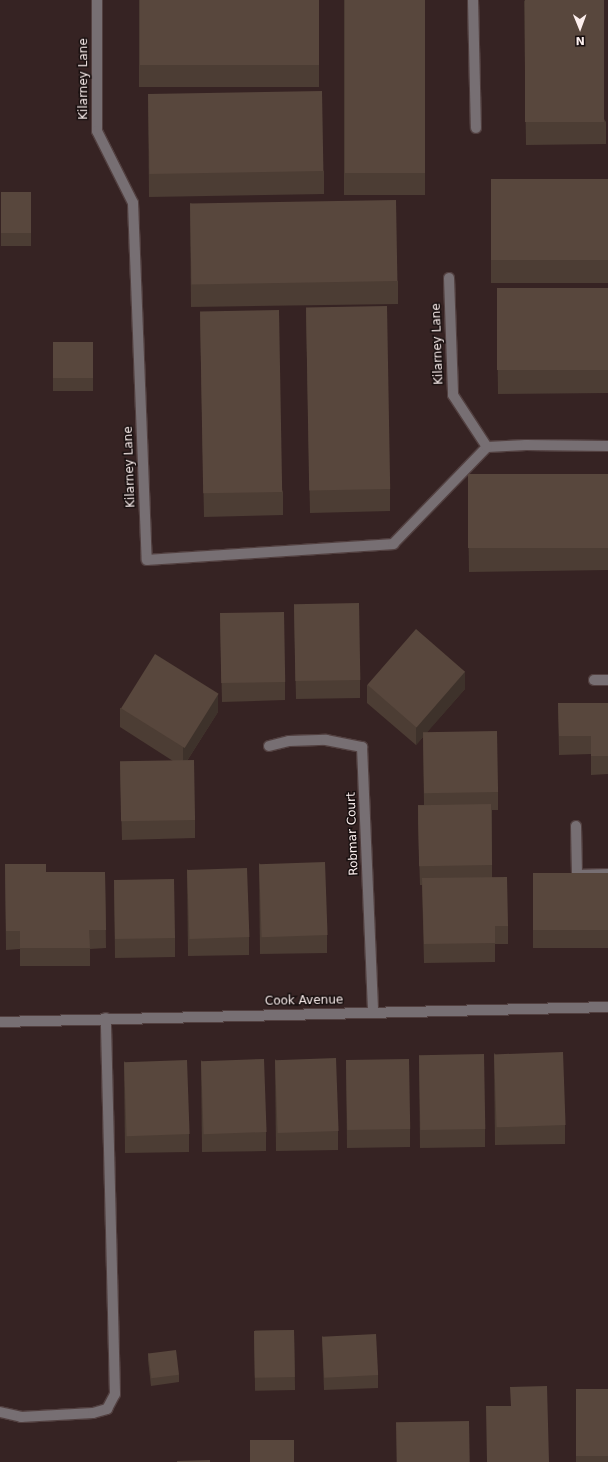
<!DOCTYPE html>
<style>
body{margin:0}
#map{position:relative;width:608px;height:1462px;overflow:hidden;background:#362323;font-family:"DejaVu Sans",sans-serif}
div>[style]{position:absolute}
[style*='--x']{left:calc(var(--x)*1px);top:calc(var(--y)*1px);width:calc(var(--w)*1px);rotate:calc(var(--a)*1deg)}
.roads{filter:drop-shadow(1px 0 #524040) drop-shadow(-1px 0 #524040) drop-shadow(0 1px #524040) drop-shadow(0 -1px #524040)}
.service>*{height:10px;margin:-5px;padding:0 5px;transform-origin:5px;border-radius:5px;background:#776f73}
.minor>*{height:10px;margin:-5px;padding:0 5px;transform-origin:5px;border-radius:5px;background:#776f73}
.wall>*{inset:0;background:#4c3d34;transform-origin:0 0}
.shaded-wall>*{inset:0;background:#3e322b}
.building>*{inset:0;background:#58473d;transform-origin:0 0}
span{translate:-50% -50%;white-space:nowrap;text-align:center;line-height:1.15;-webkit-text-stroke:3px #180f0f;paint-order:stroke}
.street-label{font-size:12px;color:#fdf0ef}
.north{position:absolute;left:560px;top:8px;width:40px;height:40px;-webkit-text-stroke:3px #180f0f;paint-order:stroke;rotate:179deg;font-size:11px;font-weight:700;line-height:16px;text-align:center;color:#fdf0ef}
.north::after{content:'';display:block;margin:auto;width:14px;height:18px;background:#fdf0ef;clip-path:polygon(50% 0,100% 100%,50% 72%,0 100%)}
</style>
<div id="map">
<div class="roads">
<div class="service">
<div style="--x:594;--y:680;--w:14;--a:0"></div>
<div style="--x:576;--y:826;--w:49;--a:88.8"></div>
<div style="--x:577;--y:875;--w:31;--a:-2"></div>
<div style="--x:0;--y:1412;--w:22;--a:13"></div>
<div style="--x:21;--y:1417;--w:72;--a:-3.2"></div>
<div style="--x:93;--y:1413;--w:15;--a:-16"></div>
<div style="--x:107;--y:1409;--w:17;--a:-62"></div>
<div style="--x:115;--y:1394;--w:376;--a:-91.4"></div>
</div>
<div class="minor">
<div style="--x:97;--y:0;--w:131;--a:90"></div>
<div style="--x:97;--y:131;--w:80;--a:63.4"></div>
<div style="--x:133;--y:203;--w:357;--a:87.8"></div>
<div style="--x:147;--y:560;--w:247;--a:-3.7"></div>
<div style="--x:393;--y:544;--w:135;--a:-45.9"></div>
<div style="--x:487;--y:447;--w:39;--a:-3"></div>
<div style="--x:526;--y:445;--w:82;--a:0.7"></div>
<div style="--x:473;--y:0;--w:128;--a:88.7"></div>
<div style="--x:449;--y:278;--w:117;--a:88"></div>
<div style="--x:453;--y:395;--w:62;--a:56.8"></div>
<div style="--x:269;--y:746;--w:21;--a:-14"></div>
<div style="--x:289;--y:741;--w:37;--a:-2"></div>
<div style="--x:326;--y:740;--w:37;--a:11"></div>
<div style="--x:362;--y:747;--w:265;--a:87.6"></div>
<div style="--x:0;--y:1022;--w:608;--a:-1.41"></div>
</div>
</div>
<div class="wall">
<div style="left:139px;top:0;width:180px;height:87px"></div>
<div style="left:344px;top:0;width:81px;height:195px"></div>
<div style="clip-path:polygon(524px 0,606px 122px,606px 144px,526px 145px)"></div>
<div style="clip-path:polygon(148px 94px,324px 171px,324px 194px,149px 197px)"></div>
<div style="left:608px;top:179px;width:104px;height:117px;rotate:90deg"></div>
<div style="left:31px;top:192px;width:54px;height:30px;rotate:90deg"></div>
<div style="clip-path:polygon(190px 203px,398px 281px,398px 304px,191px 307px)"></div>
<div style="clip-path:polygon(608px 288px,608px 393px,498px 394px,497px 312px)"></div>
<div style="clip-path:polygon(306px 308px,390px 489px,390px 511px,310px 513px)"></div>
<div style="clip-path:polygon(200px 312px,283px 492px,283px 515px,204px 517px)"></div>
<div style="left:53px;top:342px;width:40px;height:49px"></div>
<div style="clip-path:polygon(608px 474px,608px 570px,469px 572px,468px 498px)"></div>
<div style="clip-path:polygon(294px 604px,360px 680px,360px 698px,296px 699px)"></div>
<div style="clip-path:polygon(220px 613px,285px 682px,285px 700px,222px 702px)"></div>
<div style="clip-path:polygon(367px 685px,465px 689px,427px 732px,498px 792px,498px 810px,492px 810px,492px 877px,508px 926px,508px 944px,495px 944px,495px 962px,424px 963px,422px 885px,420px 885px,418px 824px,418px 805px,424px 805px,423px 737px,416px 745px,367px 703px)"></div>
<div style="clip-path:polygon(558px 703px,608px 703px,608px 774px,591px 775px,591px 754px,559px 755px)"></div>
<div style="clip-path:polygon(120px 708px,218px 712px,187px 761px,195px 820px,195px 838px,122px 840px,120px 762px,173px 761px,120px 727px)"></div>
<div style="clip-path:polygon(259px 863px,327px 935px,327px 953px,260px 954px)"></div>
<div style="clip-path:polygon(5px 864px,46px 872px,105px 872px,106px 948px,90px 949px,90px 966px,20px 966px,20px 949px,6px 950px)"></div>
<div style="clip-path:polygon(187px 869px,249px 937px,249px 955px,188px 956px)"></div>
<div style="left:608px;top:873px;width:75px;height:75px;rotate:90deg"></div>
<div style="clip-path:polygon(114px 880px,175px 938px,175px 957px,115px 958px)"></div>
<div style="clip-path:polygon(494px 1053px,565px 1125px,565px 1144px,495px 1145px)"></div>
<div style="clip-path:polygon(419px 1055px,485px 1129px,485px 1147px,420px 1148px)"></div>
<div style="clip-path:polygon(275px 1059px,338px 1131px,338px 1150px,276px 1151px)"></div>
<div style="clip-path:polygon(201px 1060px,266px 1132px,266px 1151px,202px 1152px)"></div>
<div style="clip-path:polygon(346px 1060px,410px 1129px,410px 1147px,347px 1148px)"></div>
<div style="clip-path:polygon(124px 1061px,189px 1134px,189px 1152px,125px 1153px)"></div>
<div style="left:294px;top:1330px;width:60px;height:40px;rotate:89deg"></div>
<div style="clip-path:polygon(322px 1336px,378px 1375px,378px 1388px,324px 1390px)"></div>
<div style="clip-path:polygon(148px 1353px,179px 1375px,179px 1382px,151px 1386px,148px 1360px)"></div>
<div style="left:576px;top:1389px;width:32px;height:73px"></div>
</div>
<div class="shaded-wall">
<div style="clip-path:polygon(465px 671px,465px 689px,416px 745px,416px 727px)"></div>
<div style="clip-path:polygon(218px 694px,218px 712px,183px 767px,183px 748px)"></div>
</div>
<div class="building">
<div style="left:140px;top:0;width:179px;height:65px"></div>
<div style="left:345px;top:0;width:80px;height:173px"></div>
<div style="left:525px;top:0;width:79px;height:122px"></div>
<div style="left:322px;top:91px;width:80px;height:174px;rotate:89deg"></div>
<div style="left:608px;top:179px;width:81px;height:117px;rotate:90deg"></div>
<div style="left:31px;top:192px;width:41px;height:30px;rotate:90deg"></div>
<div style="left:396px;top:200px;width:81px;height:206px;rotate:89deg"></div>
<div style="left:608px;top:288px;width:82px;height:111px;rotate:90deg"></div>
<div style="left:387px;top:306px;width:183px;height:81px;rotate:89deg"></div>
<div style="left:279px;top:310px;width:182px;height:79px;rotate:89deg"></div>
<div style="left:53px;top:342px;width:40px;height:36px"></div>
<div style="left:608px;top:474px;width:74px;height:140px;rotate:90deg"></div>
<div style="left:359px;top:603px;width:77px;height:65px;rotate:89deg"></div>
<div style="left:284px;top:612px;width:70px;height:64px;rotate:89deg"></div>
<div style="left:416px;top:629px;width:65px;height:74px;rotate:41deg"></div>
<div style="left:155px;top:654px;width:75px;height:64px;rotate:32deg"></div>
<div style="clip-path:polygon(558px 703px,608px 703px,608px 756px,591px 756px,591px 736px,559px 736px)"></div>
<div style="left:497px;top:731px;width:61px;height:74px;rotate:89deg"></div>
<div style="left:194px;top:760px;width:60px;height:74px;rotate:89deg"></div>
<div style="left:491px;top:804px;width:61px;height:73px;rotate:89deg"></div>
<div style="left:325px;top:862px;width:73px;height:66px;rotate:88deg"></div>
<div style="clip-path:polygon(5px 864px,46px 864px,46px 872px,105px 872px,106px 930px,89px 930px,90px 948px,20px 948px,20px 931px,6px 931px)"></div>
<div style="left:247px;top:868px;width:69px;height:60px;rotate:88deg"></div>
<div style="left:608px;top:873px;width:57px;height:75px;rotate:90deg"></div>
<div style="clip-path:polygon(507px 877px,508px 926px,495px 926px,495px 943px,424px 944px,422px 878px)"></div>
<div style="left:174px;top:879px;width:59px;height:60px;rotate:89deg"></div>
<div style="left:563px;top:1052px;width:73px;height:69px;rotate:88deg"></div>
<div style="left:484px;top:1054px;width:75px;height:65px;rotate:89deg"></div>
<div style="left:336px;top:1058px;width:73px;height:61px;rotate:88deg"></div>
<div style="left:264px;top:1059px;width:73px;height:63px;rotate:88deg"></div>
<div style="left:409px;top:1059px;width:70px;height:63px;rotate:89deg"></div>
<div style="left:187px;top:1060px;width:74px;height:63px;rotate:88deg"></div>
<div style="left:294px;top:1330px;width:47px;height:40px;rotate:89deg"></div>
<div style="left:376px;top:1334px;width:41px;height:54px;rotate:87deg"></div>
<div style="left:176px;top:1350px;width:25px;height:28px;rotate:83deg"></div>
<div style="clip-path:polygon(547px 1386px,549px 1462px,487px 1462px,486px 1406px,511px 1406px,510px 1387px)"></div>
<div style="left:576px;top:1389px;width:32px;height:67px"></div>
<div style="left:469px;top:1421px;width:41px;height:73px;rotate:89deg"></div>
<div style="left:250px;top:1440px;width:44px;height:22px"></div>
<div style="clip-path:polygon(210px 1460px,210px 1462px,177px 1462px,177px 1461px)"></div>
</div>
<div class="street-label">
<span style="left:84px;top:79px;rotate:-90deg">Kilarney Lane</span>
<span style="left:438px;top:344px;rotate:-92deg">Kilarney Lane</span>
<span style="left:130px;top:467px;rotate:-92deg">Kilarney Lane</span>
<span style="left:353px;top:834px;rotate:-92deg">Robmar Court</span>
<span style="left:304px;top:1001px;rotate:-1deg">Cook Avenue</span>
</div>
<div class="north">N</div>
</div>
